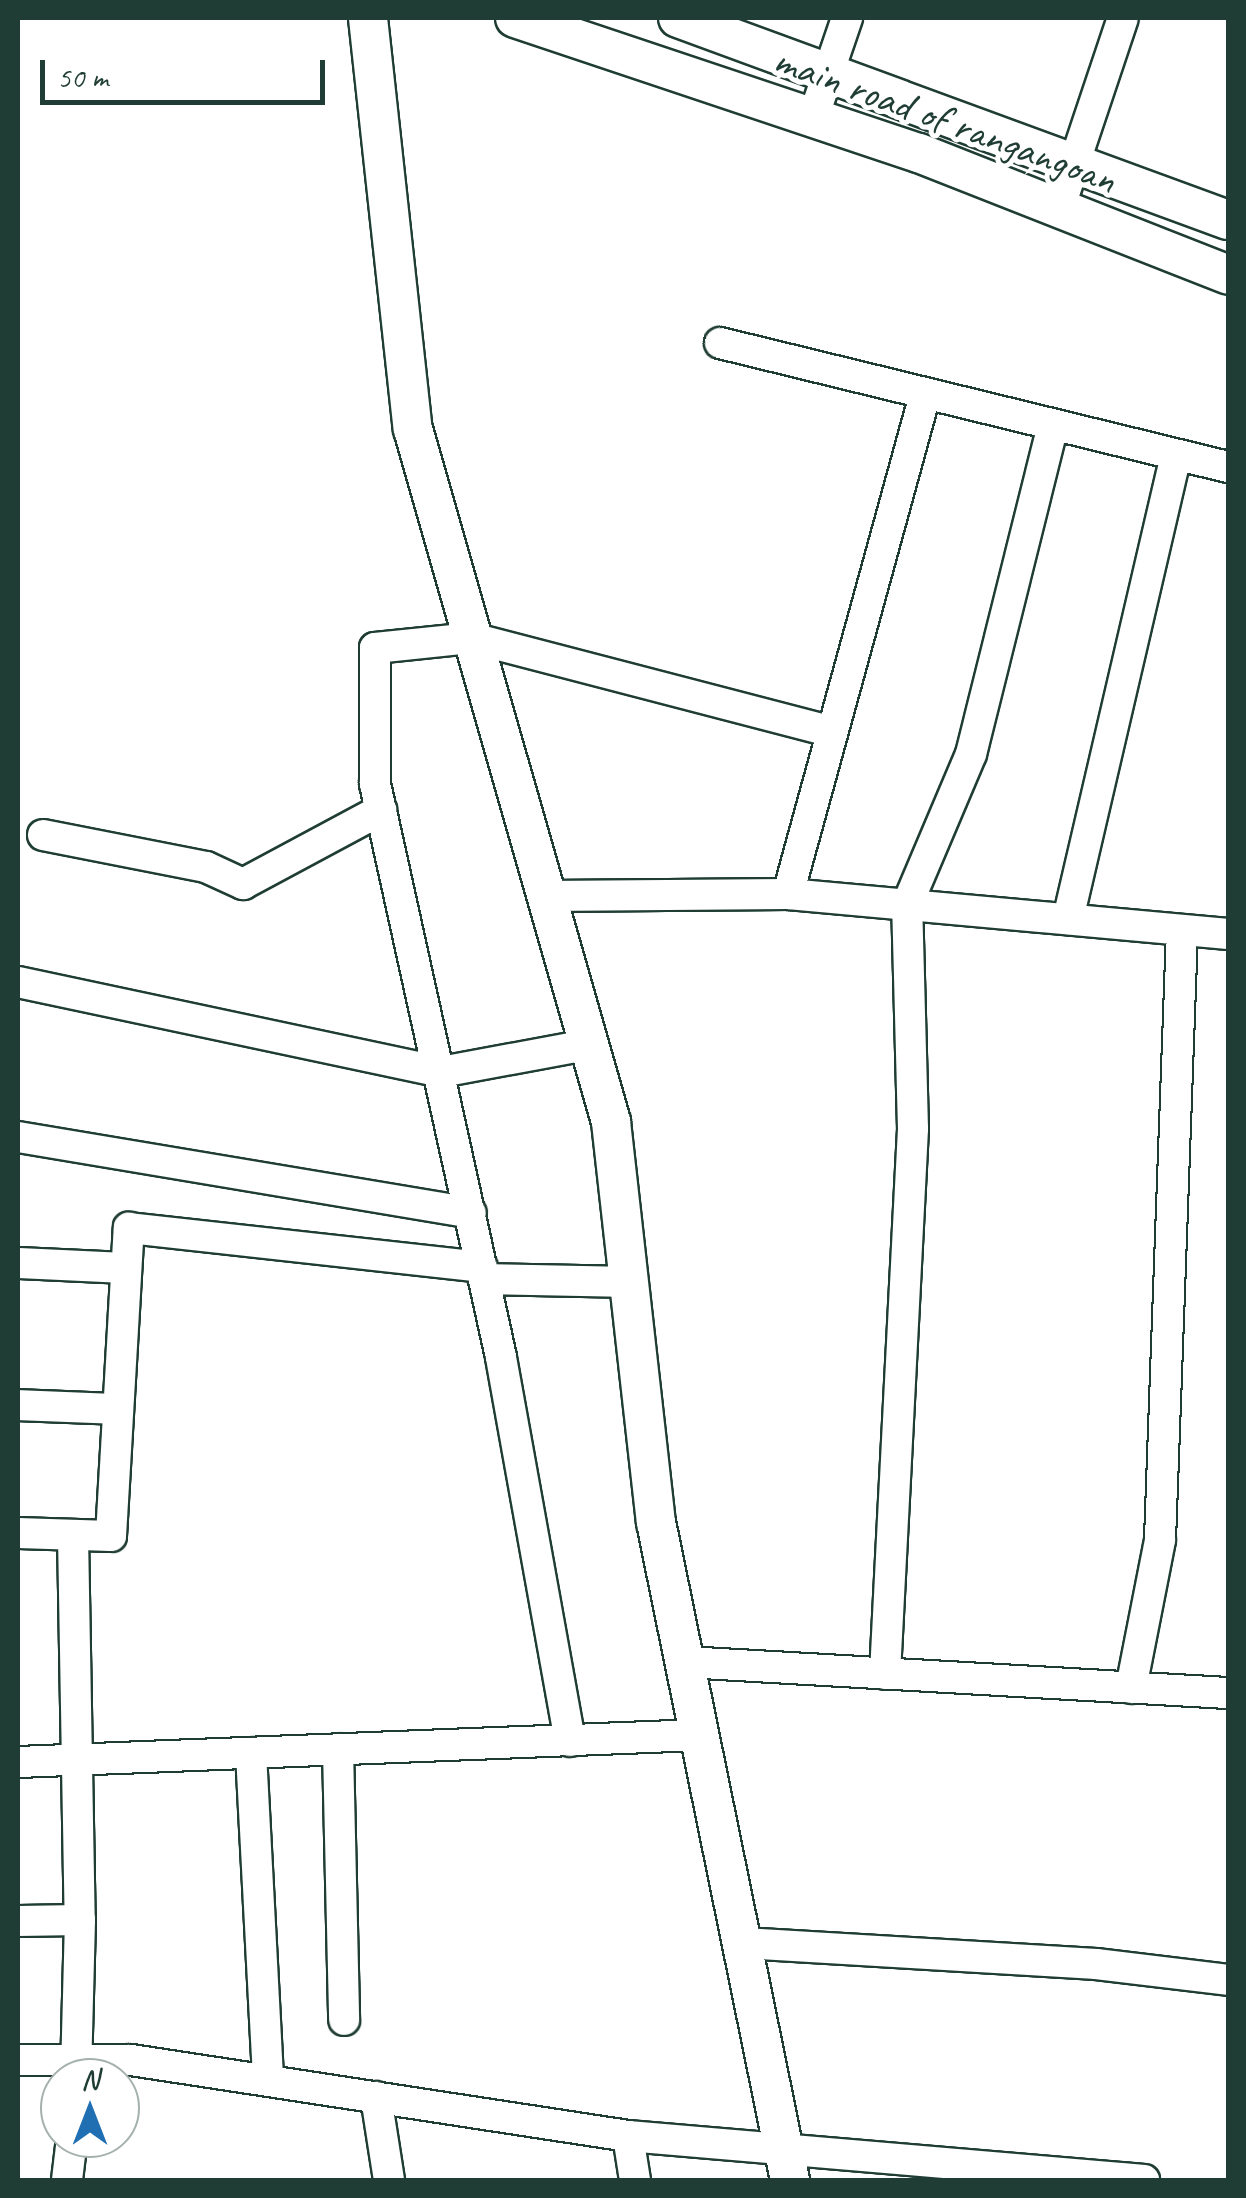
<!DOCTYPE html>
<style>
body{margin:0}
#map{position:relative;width:1246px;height:2198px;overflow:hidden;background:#fff;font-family:Caveat,sans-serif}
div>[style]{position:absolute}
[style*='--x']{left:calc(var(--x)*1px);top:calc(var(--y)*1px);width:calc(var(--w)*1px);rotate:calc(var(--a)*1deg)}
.roads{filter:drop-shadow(2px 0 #1f3d34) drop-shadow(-2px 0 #1f3d34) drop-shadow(0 2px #1f3d34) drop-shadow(0 -2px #1f3d34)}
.minor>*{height:30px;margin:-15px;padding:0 15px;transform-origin:15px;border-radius:15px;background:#fff}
.tertiary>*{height:38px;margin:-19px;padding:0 19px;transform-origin:19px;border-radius:19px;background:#fff}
span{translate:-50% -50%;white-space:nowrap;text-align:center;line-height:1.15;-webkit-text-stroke:10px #fff;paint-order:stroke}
.street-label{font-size:42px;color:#1f3d34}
.frame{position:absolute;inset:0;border:20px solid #1f3d34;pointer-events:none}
.north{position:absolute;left:40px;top:2058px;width:100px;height:100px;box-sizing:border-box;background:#fff;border:2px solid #a5b1ae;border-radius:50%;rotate:0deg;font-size:28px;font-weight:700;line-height:40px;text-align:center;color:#1f3d34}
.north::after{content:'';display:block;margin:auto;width:35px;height:45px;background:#1f6fb2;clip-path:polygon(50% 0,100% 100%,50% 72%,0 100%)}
.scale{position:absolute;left:40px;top:60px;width:285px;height:45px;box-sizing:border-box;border:5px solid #1f3d34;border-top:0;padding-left:12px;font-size:30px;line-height:35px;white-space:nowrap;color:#1f3d34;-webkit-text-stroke:8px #fff;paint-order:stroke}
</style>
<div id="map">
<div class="roads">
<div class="minor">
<div style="--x:813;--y:118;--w:106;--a:-71.2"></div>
<div style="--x:1059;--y:209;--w:201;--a:-71.5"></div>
<div style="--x:720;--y:343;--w:523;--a:13.72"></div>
<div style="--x:43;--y:835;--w:166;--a:11.1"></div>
<div style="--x:206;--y:867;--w:41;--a:24.7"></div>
<div style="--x:243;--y:884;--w:157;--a:-28.2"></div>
<div style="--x:788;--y:894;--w:517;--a:-74.65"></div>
<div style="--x:546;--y:896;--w:242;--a:-0.5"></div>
<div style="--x:788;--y:894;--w:442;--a:5.2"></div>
<div style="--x:1068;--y:919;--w:476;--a:-76.9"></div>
<div style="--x:18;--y:982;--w:432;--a:12"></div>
<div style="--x:441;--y:1072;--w:148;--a:-10.5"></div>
<div style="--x:18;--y:1137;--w:459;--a:9.5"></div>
<div style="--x:18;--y:1263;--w:108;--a:2.7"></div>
<div style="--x:484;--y:1279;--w:145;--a:1.2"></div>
<div style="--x:18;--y:1405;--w:100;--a:2.3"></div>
<div style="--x:18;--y:1533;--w:93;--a:1.8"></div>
<div style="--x:111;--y:1536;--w:309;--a:-86.7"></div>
<div style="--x:129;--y:1228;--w:355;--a:6.3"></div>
<div style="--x:73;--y:1535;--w:385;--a:89"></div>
<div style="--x:685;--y:1662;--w:544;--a:3.27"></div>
<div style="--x:885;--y:1674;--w:546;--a:-87.06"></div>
<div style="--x:913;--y:1129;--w:224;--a:-91.5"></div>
<div style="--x:907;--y:905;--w:164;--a:-67"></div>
<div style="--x:971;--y:754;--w:336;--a:-76"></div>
<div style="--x:1131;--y:1688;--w:151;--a:-78.9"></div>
<div style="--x:1160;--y:1540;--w:610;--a:-87.93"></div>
<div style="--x:570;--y:1741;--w:390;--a:-100.2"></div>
<div style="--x:501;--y:1357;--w:587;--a:-102.4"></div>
<div style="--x:375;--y:784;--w:136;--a:-90"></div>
<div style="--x:375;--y:648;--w:98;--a:-5.9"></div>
<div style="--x:472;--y:638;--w:372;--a:14.6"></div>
<div style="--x:338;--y:1749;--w:271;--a:88.7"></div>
<div style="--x:251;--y:1753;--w:328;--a:87"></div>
<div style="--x:18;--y:1762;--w:683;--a:-2.27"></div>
<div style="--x:18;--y:1921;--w:62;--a:-0.9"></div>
<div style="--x:80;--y:1920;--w:158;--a:91.5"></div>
<div style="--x:743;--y:1943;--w:354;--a:3.4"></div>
<div style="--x:1096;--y:1964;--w:133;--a:6.9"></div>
<div style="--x:18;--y:2060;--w:113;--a:0"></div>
<div style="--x:131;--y:2060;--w:503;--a:8.69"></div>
<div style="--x:628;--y:2136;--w:518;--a:4.87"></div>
<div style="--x:376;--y:2097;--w:84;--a:81.1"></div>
<div style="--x:628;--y:2136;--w:45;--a:81"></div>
<div style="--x:67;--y:2180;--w:42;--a:-83.2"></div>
</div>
<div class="tertiary">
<div style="--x:368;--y:18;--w:413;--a:83.8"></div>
<div style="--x:413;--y:429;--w:721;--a:74.05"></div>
<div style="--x:611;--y:1122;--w:403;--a:83.6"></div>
<div style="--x:656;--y:1522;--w:672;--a:78.49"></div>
<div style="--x:515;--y:18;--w:426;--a:18.5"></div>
<div style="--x:919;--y:153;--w:332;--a:21.5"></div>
<div style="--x:678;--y:18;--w:586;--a:20.17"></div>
</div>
</div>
<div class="street-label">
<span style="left:945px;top:120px;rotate:20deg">main road of rangangoan</span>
</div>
<div class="frame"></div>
<div class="north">N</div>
<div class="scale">50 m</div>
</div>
